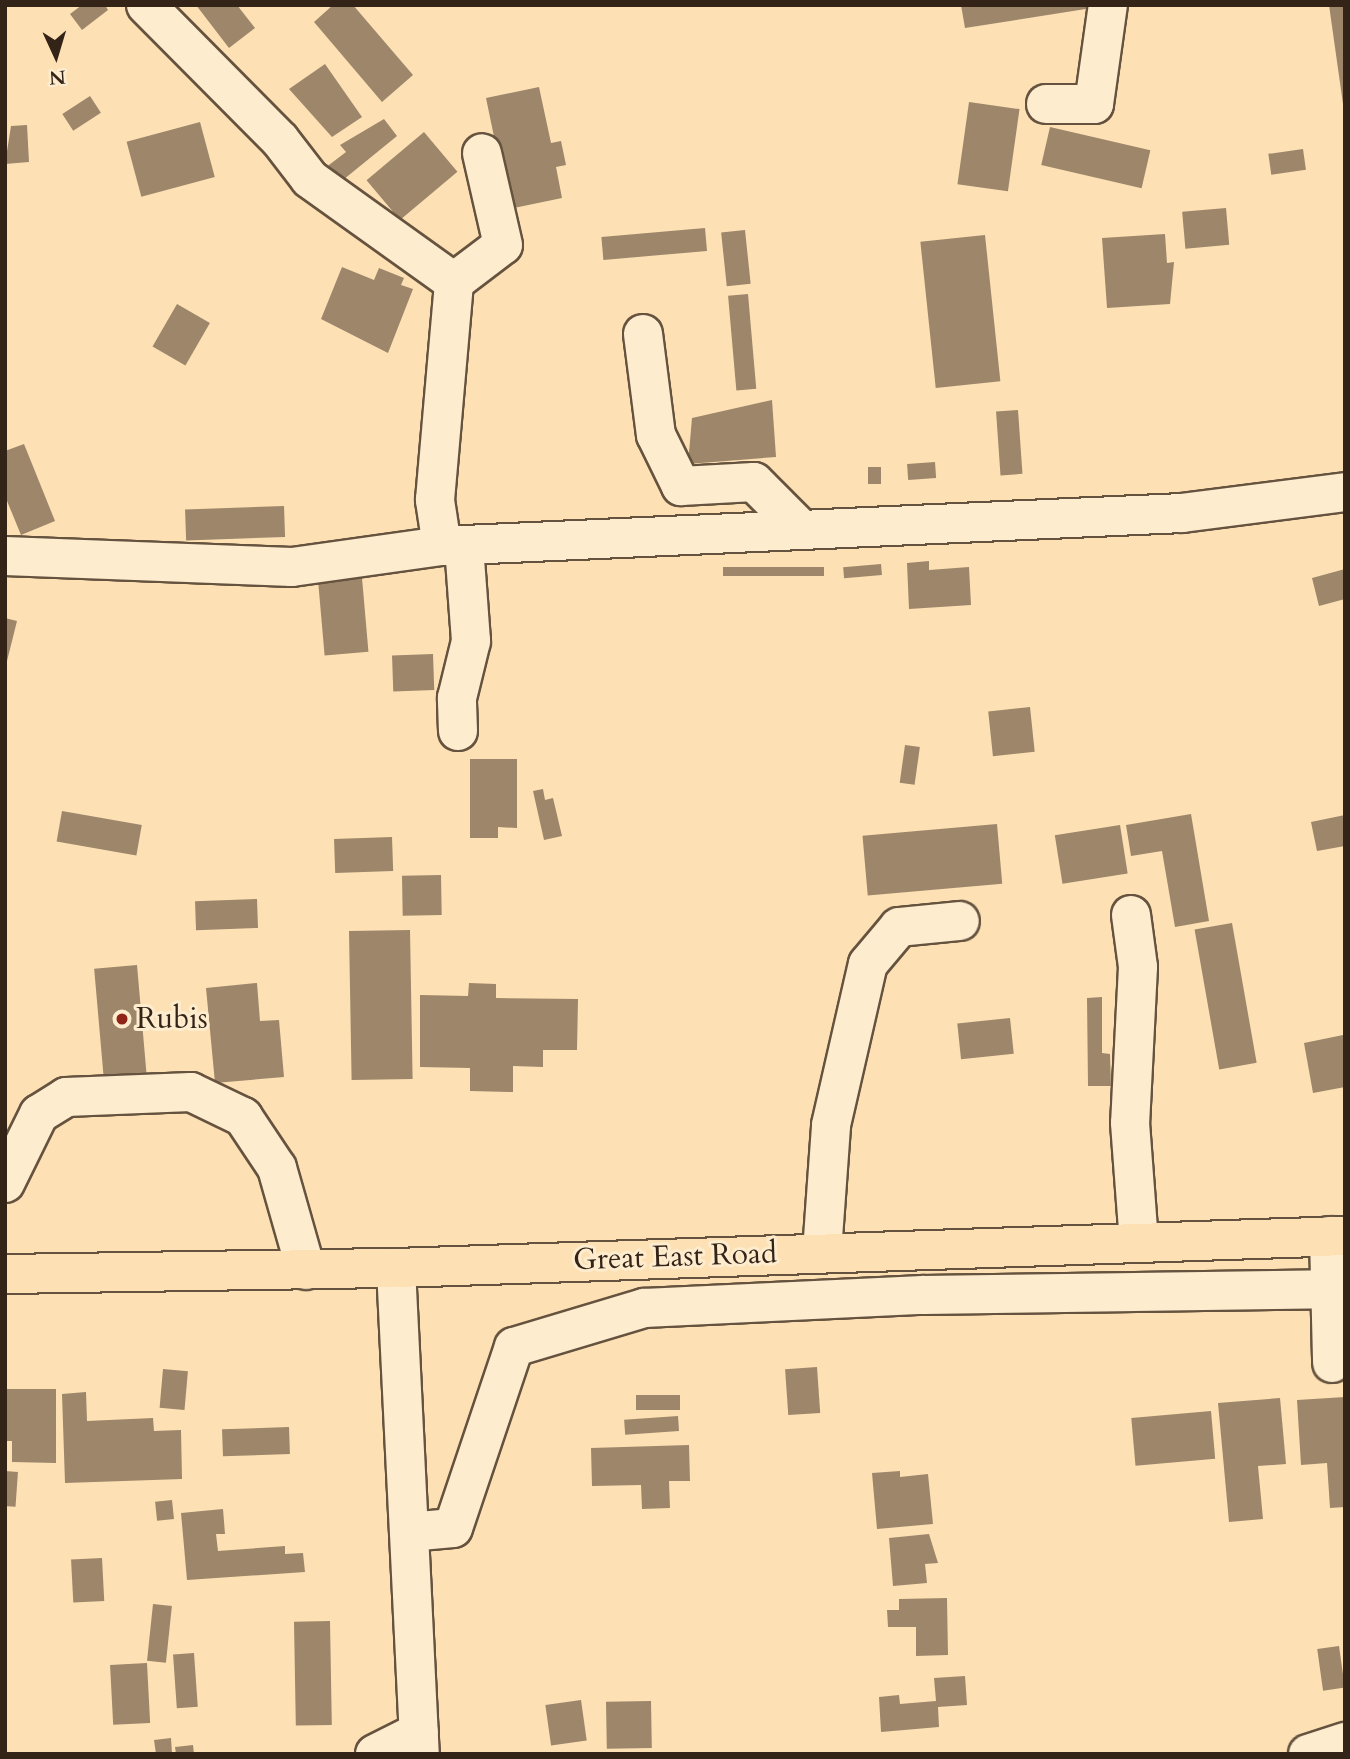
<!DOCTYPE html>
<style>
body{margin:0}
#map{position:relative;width:1350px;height:1759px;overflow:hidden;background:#fde1b5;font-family:Cardo,serif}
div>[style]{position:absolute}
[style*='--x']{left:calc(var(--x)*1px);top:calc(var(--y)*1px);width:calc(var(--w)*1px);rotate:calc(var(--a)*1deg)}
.building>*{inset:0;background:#9d866a;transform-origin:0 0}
.roads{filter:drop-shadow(2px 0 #66533f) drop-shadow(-2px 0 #66533f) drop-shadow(0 2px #66533f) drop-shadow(0 -2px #66533f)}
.minor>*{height:38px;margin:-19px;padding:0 19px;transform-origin:19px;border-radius:19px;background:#feeccf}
.highway>*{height:38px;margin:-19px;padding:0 19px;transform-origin:19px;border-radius:19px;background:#fde1b5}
.dots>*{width:19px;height:19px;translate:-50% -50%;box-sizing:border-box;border:4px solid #feeccf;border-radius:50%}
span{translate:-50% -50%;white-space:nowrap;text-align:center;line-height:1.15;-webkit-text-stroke:6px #feeccf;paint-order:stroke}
.poi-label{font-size:30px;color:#342418}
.left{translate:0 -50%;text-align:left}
.street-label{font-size:30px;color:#342418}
.frame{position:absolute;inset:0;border:7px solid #342418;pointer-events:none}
.north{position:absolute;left:21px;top:21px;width:70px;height:70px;-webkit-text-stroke:5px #feeccf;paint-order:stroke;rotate:176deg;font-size:19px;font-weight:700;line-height:28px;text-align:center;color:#342418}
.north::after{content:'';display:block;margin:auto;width:24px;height:32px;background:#342418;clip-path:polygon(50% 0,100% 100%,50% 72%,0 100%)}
</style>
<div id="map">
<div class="building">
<div style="clip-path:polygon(82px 5px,105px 5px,108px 10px,82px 30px,70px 14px)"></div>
<div style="clip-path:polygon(196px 5px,237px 5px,255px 28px,229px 48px)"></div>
<div style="clip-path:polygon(333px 5px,353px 5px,413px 75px,382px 102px,314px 22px)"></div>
<div style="clip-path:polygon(961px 5px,1092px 5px,1092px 8px,965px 28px)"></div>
<div style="clip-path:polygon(1329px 5px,1345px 5px,1345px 104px,1343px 104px)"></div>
<div style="clip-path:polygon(325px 64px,362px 117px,332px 137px,289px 89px)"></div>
<div style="clip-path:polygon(539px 87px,551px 143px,561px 141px,566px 165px,556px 167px,562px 198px,509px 209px,486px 98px)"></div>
<div style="left:90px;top:96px;width:20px;height:33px;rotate:57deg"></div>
<div style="left:969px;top:102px;width:51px;height:83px;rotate:8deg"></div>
<div style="clip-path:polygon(384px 119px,397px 136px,338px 184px,325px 168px,346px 152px,340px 145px)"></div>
<div style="left:200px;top:122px;width:57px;height:76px;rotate:75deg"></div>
<div style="clip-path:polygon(27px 125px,29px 162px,5px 164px,11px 126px)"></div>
<div style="left:1050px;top:127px;width:103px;height:39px;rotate:13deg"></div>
<div style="left:424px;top:132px;width:52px;height:75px;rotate:50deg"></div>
<div style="left:1303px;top:149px;width:21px;height:35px;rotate:82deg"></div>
<div style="left:1226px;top:208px;width:37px;height:44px;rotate:85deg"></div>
<div style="left:705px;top:228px;width:23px;height:104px;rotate:85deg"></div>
<div style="left:745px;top:230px;width:54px;height:24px;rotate:84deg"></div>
<div style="clip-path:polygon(1165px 234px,1167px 263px,1174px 262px,1170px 304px,1107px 308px,1102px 238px)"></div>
<div style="left:985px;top:235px;width:147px;height:65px;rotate:84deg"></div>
<div style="clip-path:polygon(342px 267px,374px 280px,379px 268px,404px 278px,401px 285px,413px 289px,388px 353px,321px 319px)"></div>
<div style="left:748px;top:294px;width:95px;height:20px;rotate:85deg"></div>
<div style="left:177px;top:304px;width:38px;height:49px;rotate:30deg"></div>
<div style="clip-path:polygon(772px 400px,776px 457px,688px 464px,692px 418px)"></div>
<div style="left:1018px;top:410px;width:64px;height:22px;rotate:86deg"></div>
<div style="clip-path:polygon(24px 444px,55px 521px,21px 535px,5px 496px,5px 451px)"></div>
<div style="left:935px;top:462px;width:16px;height:28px;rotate:86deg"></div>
<div style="left:868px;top:467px;width:13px;height:17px"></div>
<div style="left:284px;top:506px;width:31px;height:99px;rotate:88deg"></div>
<div style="clip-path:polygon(929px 561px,929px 570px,969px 567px,971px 605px,909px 609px,907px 563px)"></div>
<div style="left:881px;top:564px;width:11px;height:38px;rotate:85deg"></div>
<div style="left:824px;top:567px;width:9px;height:101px;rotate:90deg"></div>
<div style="clip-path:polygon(1345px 569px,1345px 599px,1319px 606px,1312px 578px)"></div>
<div style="left:362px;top:578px;width:74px;height:44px;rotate:85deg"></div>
<div style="clip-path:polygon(5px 618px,17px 621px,6px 665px,5px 665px)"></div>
<div style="left:433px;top:654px;width:36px;height:41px;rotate:88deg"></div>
<div style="left:1030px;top:707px;width:45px;height:42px;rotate:84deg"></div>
<div style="left:905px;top:745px;width:15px;height:38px;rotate:8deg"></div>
<div style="clip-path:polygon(470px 759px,517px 759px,517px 828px,498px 827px,498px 838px,470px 838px)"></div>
<div style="clip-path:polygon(543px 789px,545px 800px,553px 798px,562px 836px,544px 840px,533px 791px)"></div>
<div style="left:62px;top:811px;width:81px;height:31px;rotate:10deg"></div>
<div style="clip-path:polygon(1191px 814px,1209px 921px,1175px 927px,1162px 851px,1131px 856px,1126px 825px)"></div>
<div style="clip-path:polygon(1345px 815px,1345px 846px,1317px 851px,1311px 822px)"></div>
<div style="left:997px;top:824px;width:60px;height:135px;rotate:85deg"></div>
<div style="left:1120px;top:825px;width:49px;height:66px;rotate:81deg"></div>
<div style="left:392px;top:837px;width:34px;height:58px;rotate:88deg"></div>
<div style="left:441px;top:875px;width:40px;height:39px;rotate:89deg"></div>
<div style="left:257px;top:899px;width:29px;height:62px;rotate:88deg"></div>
<div style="left:1232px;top:923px;width:142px;height:38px;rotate:80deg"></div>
<div style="left:410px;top:930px;width:149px;height:61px;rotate:89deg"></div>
<div style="left:137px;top:965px;width:117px;height:43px;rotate:85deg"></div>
<div style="clip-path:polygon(257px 983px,260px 1021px,279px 1020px,284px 1077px,215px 1083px,206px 988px)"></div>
<div style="clip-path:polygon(469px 983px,496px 984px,496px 998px,578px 999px,577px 1050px,543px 1050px,543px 1067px,513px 1066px,513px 1092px,470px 1091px,470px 1068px,420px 1067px,420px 995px,468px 996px)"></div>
<div style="clip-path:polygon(1102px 997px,1102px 1053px,1110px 1054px,1111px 1086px,1088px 1086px,1087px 998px)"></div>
<div style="left:1010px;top:1018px;width:36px;height:53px;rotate:84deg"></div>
<div style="clip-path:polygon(1343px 1035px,1345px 1087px,1313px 1093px,1304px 1043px)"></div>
<div style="left:817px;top:1367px;width:46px;height:32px;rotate:86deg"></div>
<div style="left:163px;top:1369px;width:25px;height:39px;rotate:5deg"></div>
<div style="clip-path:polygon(5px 1389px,56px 1389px,56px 1463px,12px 1462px,12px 1441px,5px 1441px)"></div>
<div style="clip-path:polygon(86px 1392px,87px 1421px,153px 1418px,154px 1431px,181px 1430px,182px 1479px,65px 1483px,62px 1394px)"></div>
<div style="left:680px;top:1395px;width:15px;height:44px;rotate:90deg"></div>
<div style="clip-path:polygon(1345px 1397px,1345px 1507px,1330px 1508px,1327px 1463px,1301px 1465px,1297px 1400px)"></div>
<div style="clip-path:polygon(1280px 1398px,1286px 1464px,1258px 1466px,1263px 1519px,1229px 1522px,1218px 1403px)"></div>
<div style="left:1211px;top:1411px;width:48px;height:80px;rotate:85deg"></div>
<div style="left:678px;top:1416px;width:15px;height:54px;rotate:86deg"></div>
<div style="left:289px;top:1427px;width:27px;height:67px;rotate:88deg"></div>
<div style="clip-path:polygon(689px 1445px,690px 1481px,669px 1481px,670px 1508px,642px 1509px,641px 1485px,592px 1486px,591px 1448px)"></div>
<div style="left:5px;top:1471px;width:13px;height:35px;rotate:4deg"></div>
<div style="clip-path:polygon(900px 1471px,900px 1477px,928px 1474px,933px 1524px,877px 1529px,872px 1473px)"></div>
<div style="left:172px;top:1500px;width:19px;height:17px;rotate:84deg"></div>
<div style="clip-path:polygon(223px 1509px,225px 1534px,216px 1534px,218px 1551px,285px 1546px,285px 1554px,303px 1553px,305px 1572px,187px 1580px,181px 1513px)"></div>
<div style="clip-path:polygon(929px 1534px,938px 1563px,925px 1564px,927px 1583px,893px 1586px,889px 1538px)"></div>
<div style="left:102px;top:1558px;width:43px;height:31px;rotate:87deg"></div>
<div style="clip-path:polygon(947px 1598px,948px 1655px,916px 1656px,916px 1627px,888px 1627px,887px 1610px,899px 1610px,899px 1599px)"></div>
<div style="left:153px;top:1604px;width:19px;height:57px;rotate:6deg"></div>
<div style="left:330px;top:1621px;width:104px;height:36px;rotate:89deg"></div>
<div style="left:1339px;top:1646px;width:42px;height:22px;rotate:82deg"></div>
<div style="left:194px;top:1653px;width:54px;height:21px;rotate:86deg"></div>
<div style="left:147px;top:1663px;width:60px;height:37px;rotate:87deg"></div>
<div style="clip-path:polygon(965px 1676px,967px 1705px,938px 1707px,939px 1727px,881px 1732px,879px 1697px,899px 1695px,900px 1704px,936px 1701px,934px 1678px)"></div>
<div style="left:581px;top:1700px;width:41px;height:36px;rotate:82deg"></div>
<div style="left:651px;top:1701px;width:47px;height:45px;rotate:89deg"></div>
<div style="clip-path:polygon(171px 1738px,172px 1754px,156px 1754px,154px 1740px)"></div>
<div style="clip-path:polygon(193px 1745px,194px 1754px,176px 1754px,175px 1747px)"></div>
</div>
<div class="roads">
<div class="minor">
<div style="--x:146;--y:5;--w:190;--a:45.2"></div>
<div style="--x:280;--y:140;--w:49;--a:52.4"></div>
<div style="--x:310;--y:179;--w:177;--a:35.6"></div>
<div style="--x:1046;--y:104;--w:48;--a:0"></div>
<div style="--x:1094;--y:104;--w:100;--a:-82"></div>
<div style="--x:643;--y:334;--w:102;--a:82.7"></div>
<div style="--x:656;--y:435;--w:57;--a:63.9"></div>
<div style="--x:681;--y:486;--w:73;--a:-3.1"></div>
<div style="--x:754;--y:482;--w:68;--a:45"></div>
<div style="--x:442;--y:546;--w:47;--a:-98.7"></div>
<div style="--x:435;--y:500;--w:219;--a:-85"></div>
<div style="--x:454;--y:282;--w:61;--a:-37.1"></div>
<div style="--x:503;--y:245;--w:94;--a:-102.9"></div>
<div style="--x:5;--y:556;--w:287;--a:2.2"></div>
<div style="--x:292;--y:567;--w:151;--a:-8"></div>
<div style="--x:442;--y:546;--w:741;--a:-2.55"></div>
<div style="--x:1182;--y:513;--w:164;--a:-7.3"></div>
<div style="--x:458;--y:731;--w:33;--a:-92"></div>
<div style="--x:457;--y:698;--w:59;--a:-76.2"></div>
<div style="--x:471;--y:641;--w:96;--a:-94.2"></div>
<div style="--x:1131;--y:915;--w:52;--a:82.3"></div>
<div style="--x:1138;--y:967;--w:156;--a:92.9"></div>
<div style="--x:1130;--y:1123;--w:119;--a:85.7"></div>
<div style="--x:5;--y:1183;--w:77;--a:-63.8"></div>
<div style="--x:39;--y:1114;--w:32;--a:-32"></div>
<div style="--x:66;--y:1097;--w:125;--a:-2.3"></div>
<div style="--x:191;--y:1092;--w:58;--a:25.7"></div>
<div style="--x:243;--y:1117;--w:61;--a:56.3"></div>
<div style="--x:277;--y:1168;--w:106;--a:74.1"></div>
<div style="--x:1329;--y:1236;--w:127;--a:88.6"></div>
<div style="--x:822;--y:1252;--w:127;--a:-85.9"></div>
<div style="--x:831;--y:1125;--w:165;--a:-77.1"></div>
<div style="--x:868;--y:964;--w:48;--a:-50"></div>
<div style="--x:899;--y:927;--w:61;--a:-5.6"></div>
<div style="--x:396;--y:1268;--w:487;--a:87.2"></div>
<div style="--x:409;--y:1532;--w:44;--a:-5.2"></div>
<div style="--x:453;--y:1528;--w:191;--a:-71.4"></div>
<div style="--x:514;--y:1347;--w:136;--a:-16.7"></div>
<div style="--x:644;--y:1308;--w:279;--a:-2.7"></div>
<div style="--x:923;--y:1295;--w:422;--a:-0.8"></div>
<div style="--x:375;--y:1754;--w:49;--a:-26.6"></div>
<div style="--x:1308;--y:1754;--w:39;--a:-18"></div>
</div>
<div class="highway">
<div style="--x:5;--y:1274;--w:391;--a:-0.9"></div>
<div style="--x:396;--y:1268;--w:950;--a:-1.93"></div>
</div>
</div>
<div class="dots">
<div style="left:122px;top:1019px;background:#8f2418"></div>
</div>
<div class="poi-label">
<span class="left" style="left:136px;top:1019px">Rubis</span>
</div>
<div class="street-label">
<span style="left:675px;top:1257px;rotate:-2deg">Great East Road</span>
</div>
<div class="frame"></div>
<div class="north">N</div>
</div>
